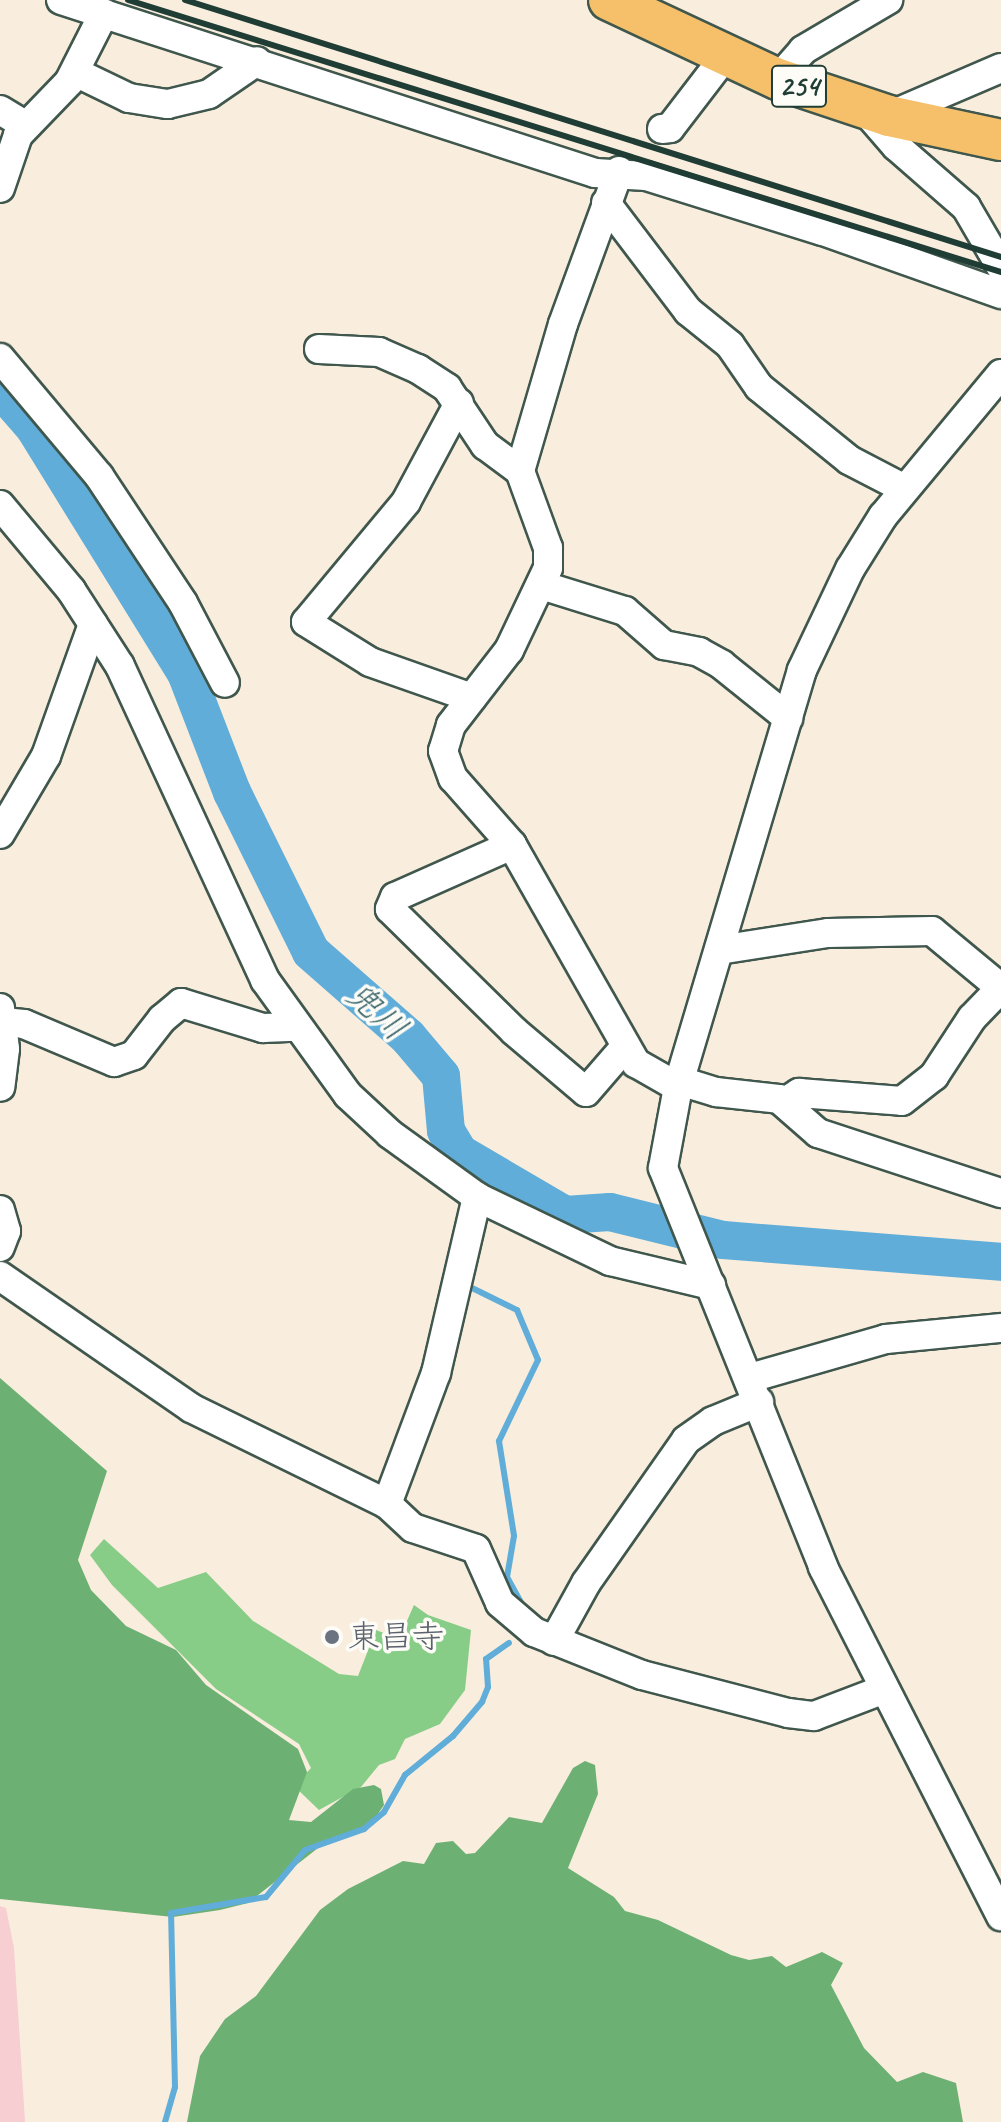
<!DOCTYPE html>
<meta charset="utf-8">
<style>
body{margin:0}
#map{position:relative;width:1001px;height:2122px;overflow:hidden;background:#f9eddd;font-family:Caveat,"Klee One",sans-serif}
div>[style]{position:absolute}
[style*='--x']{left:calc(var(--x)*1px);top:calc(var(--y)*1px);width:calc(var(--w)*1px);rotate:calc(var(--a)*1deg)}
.built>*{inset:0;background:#f7cfd3}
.green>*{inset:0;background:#87cd87}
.forest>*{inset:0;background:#6db074}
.stream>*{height:6px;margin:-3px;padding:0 3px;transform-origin:3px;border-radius:3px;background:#5fadd8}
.river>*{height:38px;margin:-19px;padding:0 19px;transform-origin:19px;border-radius:19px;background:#5fadd8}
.roads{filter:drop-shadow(2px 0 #40574d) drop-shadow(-2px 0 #40574d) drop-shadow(0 2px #40574d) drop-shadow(0 -2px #40574d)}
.minor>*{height:28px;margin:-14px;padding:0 14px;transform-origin:14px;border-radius:14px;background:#fff}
.highway>*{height:40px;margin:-20px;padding:0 20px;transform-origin:20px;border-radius:20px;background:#f6c06b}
.rail>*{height:6px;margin:-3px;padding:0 3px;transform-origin:3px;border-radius:3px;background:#1f3d34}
.dots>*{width:22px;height:22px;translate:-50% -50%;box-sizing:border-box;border:4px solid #fdfcf7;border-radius:50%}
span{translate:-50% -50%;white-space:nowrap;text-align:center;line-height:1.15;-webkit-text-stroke:7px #fdfcf7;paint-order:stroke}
.shield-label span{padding:2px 6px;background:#fdfcf7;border:2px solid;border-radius:6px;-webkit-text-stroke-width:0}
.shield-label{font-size:30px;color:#1f3d34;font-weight:700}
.worship-label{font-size:32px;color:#5b616d}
.left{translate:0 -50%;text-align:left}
.water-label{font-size:34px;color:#325f65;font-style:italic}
</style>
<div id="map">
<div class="built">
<div style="clip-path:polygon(0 1906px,6px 1908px,14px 1948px,25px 2122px,0 2122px)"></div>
</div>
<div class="green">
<div style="clip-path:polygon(104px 1539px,158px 1588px,206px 1572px,253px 1621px,339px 1674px,358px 1676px,376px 1630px,399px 1639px,414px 1605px,428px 1615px,471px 1630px,465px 1690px,440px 1724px,405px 1739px,395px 1759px,379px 1765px,361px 1787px,319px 1810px,294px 1786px,311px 1768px,299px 1744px,216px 1689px,112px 1585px,90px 1555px)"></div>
</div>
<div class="forest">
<div style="clip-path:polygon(0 1378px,107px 1471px,78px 1560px,91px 1590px,126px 1626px,176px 1650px,206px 1685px,298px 1749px,307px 1772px,289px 1820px,311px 1822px,353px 1789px,374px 1785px,381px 1789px,384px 1805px,367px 1830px,318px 1848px,248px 1903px,220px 1910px,173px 1917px,0 1899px)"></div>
<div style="clip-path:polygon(585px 1761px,595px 1765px,598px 1794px,568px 1868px,614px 1897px,625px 1911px,658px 1920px,731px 1955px,749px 1960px,772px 1956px,786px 1967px,822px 1952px,843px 1963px,831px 1985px,864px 2048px,897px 2082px,923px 2072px,956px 2083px,963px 2122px,187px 2122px,200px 2056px,225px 2019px,256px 1996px,320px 1910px,348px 1889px,403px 1861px,424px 1864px,436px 1843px,453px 1841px,466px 1854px,475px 1853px,509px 1817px,542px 1823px,573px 1768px)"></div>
</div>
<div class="stream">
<div style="--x:466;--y:1285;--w:57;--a:26.1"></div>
<div style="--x:517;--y:1310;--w:54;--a:67.2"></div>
<div style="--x:538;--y:1360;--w:90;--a:115.7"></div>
<div style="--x:499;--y:1441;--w:96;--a:81"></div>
<div style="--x:514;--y:1536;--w:42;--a:99.7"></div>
<div style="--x:507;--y:1577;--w:35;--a:61"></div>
<div style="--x:165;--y:2122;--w:36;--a:-74"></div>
<div style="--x:175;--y:2087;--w:174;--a:-91.3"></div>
<div style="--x:171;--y:1913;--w:96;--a:-9.6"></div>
<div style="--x:266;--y:1897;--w:61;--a:-50.3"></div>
<div style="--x:305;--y:1850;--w:63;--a:-19.6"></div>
<div style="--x:364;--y:1829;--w:26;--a:-40"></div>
<div style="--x:384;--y:1812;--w:43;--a:-60.4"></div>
<div style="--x:405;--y:1775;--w:62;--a:-39.1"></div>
<div style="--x:453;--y:1736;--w:45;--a:-49.5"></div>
<div style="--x:482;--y:1702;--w:16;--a:-68"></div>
<div style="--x:488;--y:1687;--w:28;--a:-94"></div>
<div style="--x:486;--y:1659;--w:28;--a:-35"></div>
</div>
<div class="river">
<div style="--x:0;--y:388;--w:52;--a:48.9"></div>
<div style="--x:34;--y:427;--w:289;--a:58.3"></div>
<div style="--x:186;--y:673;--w:128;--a:68.9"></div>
<div style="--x:232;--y:792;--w:178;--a:63.7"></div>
<div style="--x:311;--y:952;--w:129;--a:41.2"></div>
<div style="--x:408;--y:1037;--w:51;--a:49.8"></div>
<div style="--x:441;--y:1076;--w:55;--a:84.8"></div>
<div style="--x:446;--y:1131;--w:26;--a:59"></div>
<div style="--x:459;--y:1153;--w:123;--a:30.3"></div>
<div style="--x:565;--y:1215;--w:45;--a:-3.8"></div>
<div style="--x:610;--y:1212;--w:116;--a:13.9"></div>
<div style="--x:723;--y:1240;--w:279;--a:4.5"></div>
</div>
<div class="roads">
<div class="minor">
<div style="--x:61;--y:0;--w:561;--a:17.95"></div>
<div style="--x:595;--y:173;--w:51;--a:3.4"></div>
<div style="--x:646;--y:176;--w:185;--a:17.3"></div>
<div style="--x:823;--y:231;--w:189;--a:19.5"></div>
<div style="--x:75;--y:72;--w:60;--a:25.7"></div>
<div style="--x:129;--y:98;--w:39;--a:9"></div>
<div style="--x:168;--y:104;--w:42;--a:-13.7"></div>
<div style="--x:209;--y:94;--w:58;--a:-34.5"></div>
<div style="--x:778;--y:79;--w:38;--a:-49"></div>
<div style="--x:803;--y:50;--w:99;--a:-30.5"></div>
<div style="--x:864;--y:109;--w:49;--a:49.1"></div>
<div style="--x:896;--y:146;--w:93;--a:41.1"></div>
<div style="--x:966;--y:207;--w:69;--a:59.7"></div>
<div style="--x:0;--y:110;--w:29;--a:31"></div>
<div style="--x:889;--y:116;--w:122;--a:-23.2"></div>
<div style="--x:662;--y:129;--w:8;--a:-7"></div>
<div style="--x:670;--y:128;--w:92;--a:-52.5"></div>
<div style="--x:619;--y:171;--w:163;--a:110.1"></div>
<div style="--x:563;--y:324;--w:153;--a:106.3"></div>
<div style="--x:520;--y:471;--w:82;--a:70"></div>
<div style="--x:548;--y:548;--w:20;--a:90"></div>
<div style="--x:548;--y:568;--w:91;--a:115.4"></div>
<div style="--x:509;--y:650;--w:95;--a:127.7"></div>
<div style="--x:451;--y:725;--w:27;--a:107"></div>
<div style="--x:443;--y:751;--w:29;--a:70"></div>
<div style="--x:453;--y:778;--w:89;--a:48.6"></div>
<div style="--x:512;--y:845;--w:251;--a:60.4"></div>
<div style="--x:636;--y:1063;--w:48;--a:29.7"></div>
<div style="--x:0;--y:188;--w:56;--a:-71.2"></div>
<div style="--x:18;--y:135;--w:74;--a:-46.1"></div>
<div style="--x:69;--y:82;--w:77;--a:-63.1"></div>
<div style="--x:606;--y:203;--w:136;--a:52.8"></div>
<div style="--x:688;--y:311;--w:54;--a:39"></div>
<div style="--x:730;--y:345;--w:51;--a:55.4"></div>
<div style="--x:759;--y:387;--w:116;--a:39"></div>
<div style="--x:849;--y:460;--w:61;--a:27.4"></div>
<div style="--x:319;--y:349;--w:60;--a:2.9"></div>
<div style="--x:379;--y:352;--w:43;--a:23.6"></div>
<div style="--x:418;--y:369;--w:35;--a:33"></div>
<div style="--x:447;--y:388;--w:69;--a:56.3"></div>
<div style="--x:485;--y:445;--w:44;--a:36.6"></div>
<div style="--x:0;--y:358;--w:154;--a:50"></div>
<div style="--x:99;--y:476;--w:152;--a:56.5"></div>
<div style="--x:183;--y:603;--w:90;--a:62.3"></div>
<div style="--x:1001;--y:374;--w:185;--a:129.7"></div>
<div style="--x:883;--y:516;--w:62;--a:121.9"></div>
<div style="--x:850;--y:569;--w:112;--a:115.4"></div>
<div style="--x:802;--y:670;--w:435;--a:106.6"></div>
<div style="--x:678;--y:1087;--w:82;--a:100.5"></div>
<div style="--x:663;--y:1168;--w:430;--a:68.1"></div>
<div style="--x:823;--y:1567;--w:392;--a:63"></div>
<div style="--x:459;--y:403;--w:112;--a:118.2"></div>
<div style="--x:406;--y:502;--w:156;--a:129.8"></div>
<div style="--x:306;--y:622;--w:75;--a:32"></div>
<div style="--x:370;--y:662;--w:108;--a:19.4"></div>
<div style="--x:0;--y:505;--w:111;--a:50.1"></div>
<div style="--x:71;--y:590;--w:90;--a:57.2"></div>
<div style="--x:120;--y:666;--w:346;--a:65.2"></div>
<div style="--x:265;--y:980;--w:142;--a:54.2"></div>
<div style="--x:348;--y:1095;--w:57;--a:42.9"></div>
<div style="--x:390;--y:1134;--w:107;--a:35.9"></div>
<div style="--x:477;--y:1197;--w:148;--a:25.7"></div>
<div style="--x:610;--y:1261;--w:104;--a:13.4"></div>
<div style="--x:541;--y:585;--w:88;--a:17.2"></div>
<div style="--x:625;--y:611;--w:52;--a:41.1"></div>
<div style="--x:664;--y:645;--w:36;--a:11"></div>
<div style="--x:699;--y:652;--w:26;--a:29"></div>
<div style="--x:722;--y:665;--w:85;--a:38.8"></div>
<div style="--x:0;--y:834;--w:91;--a:-59.5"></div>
<div style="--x:46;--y:756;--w:140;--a:-70.4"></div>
<div style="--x:512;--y:845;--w:128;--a:156"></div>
<div style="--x:395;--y:897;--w:13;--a:113"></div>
<div style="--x:390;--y:909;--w:174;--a:44.5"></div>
<div style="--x:514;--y:1031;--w:94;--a:40.3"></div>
<div style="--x:586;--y:1092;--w:60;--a:-49.1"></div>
<div style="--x:719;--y:950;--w:110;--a:-8.9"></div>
<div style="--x:828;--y:933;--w:104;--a:-1.1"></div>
<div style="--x:932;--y:931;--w:89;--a:39.6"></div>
<div style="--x:0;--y:1008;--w:41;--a:83"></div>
<div style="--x:5;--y:1049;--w:38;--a:97"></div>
<div style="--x:3;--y:1022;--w:21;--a:5"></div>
<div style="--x:24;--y:1024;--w:98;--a:22.9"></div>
<div style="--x:114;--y:1062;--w:21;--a:-19"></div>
<div style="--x:134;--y:1055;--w:46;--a:-52.1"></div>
<div style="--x:162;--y:1019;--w:25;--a:-40"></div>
<div style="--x:181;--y:1003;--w:86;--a:17"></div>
<div style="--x:263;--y:1028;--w:32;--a:-2"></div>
<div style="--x:680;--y:1081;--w:38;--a:17"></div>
<div style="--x:716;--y:1092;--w:63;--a:6.3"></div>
<div style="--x:779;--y:1099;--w:52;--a:41.1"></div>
<div style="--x:818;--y:1133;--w:193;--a:18.2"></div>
<div style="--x:785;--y:1102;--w:17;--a:-33"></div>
<div style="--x:799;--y:1093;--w:103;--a:4.4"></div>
<div style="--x:902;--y:1101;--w:41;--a:-38"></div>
<div style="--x:934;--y:1076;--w:69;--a:-56.8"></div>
<div style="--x:972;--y:1018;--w:42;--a:-46"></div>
<div style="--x:0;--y:1210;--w:22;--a:74"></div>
<div style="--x:6;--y:1231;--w:17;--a:111"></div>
<div style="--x:0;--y:1276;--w:232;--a:34.6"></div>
<div style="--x:191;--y:1408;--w:218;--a:26.1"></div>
<div style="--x:387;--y:1504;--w:35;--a:43"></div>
<div style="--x:413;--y:1528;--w:66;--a:18.4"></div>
<div style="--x:476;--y:1549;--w:59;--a:66"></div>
<div style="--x:500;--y:1603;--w:45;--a:40.5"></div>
<div style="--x:534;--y:1632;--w:116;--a:21.7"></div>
<div style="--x:642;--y:1675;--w:151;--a:14.6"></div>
<div style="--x:788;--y:1713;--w:26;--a:7"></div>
<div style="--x:814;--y:1716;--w:73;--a:-20.9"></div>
<div style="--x:750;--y:1378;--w:141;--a:-16"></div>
<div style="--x:886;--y:1339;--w:116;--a:-5.5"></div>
<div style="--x:387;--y:1504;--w:140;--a:-69.5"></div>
<div style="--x:436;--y:1373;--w:181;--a:-76.9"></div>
<div style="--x:554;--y:1641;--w:66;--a:-61.1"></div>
<div style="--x:586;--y:1583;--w:174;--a:-55"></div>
<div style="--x:686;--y:1440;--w:33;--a:-35"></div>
<div style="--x:713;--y:1421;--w:50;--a:-22.4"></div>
</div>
<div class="highway">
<div style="--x:609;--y:0;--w:187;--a:25.1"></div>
<div style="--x:778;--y:79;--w:117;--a:18.4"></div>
<div style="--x:889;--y:116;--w:115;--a:12.1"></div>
</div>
</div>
<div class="rail">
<div style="--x:128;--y:0;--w:914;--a:17.31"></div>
<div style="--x:185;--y:0;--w:856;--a:17.48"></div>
</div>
<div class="dots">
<div style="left:332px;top:1637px;background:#6b7280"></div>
</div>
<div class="shield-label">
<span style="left:799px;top:86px">254</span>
</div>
<div class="worship-label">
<span class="left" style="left:348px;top:1637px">東昌寺</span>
</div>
<div class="water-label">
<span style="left:377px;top:1011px;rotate:42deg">兜川</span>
</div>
</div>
